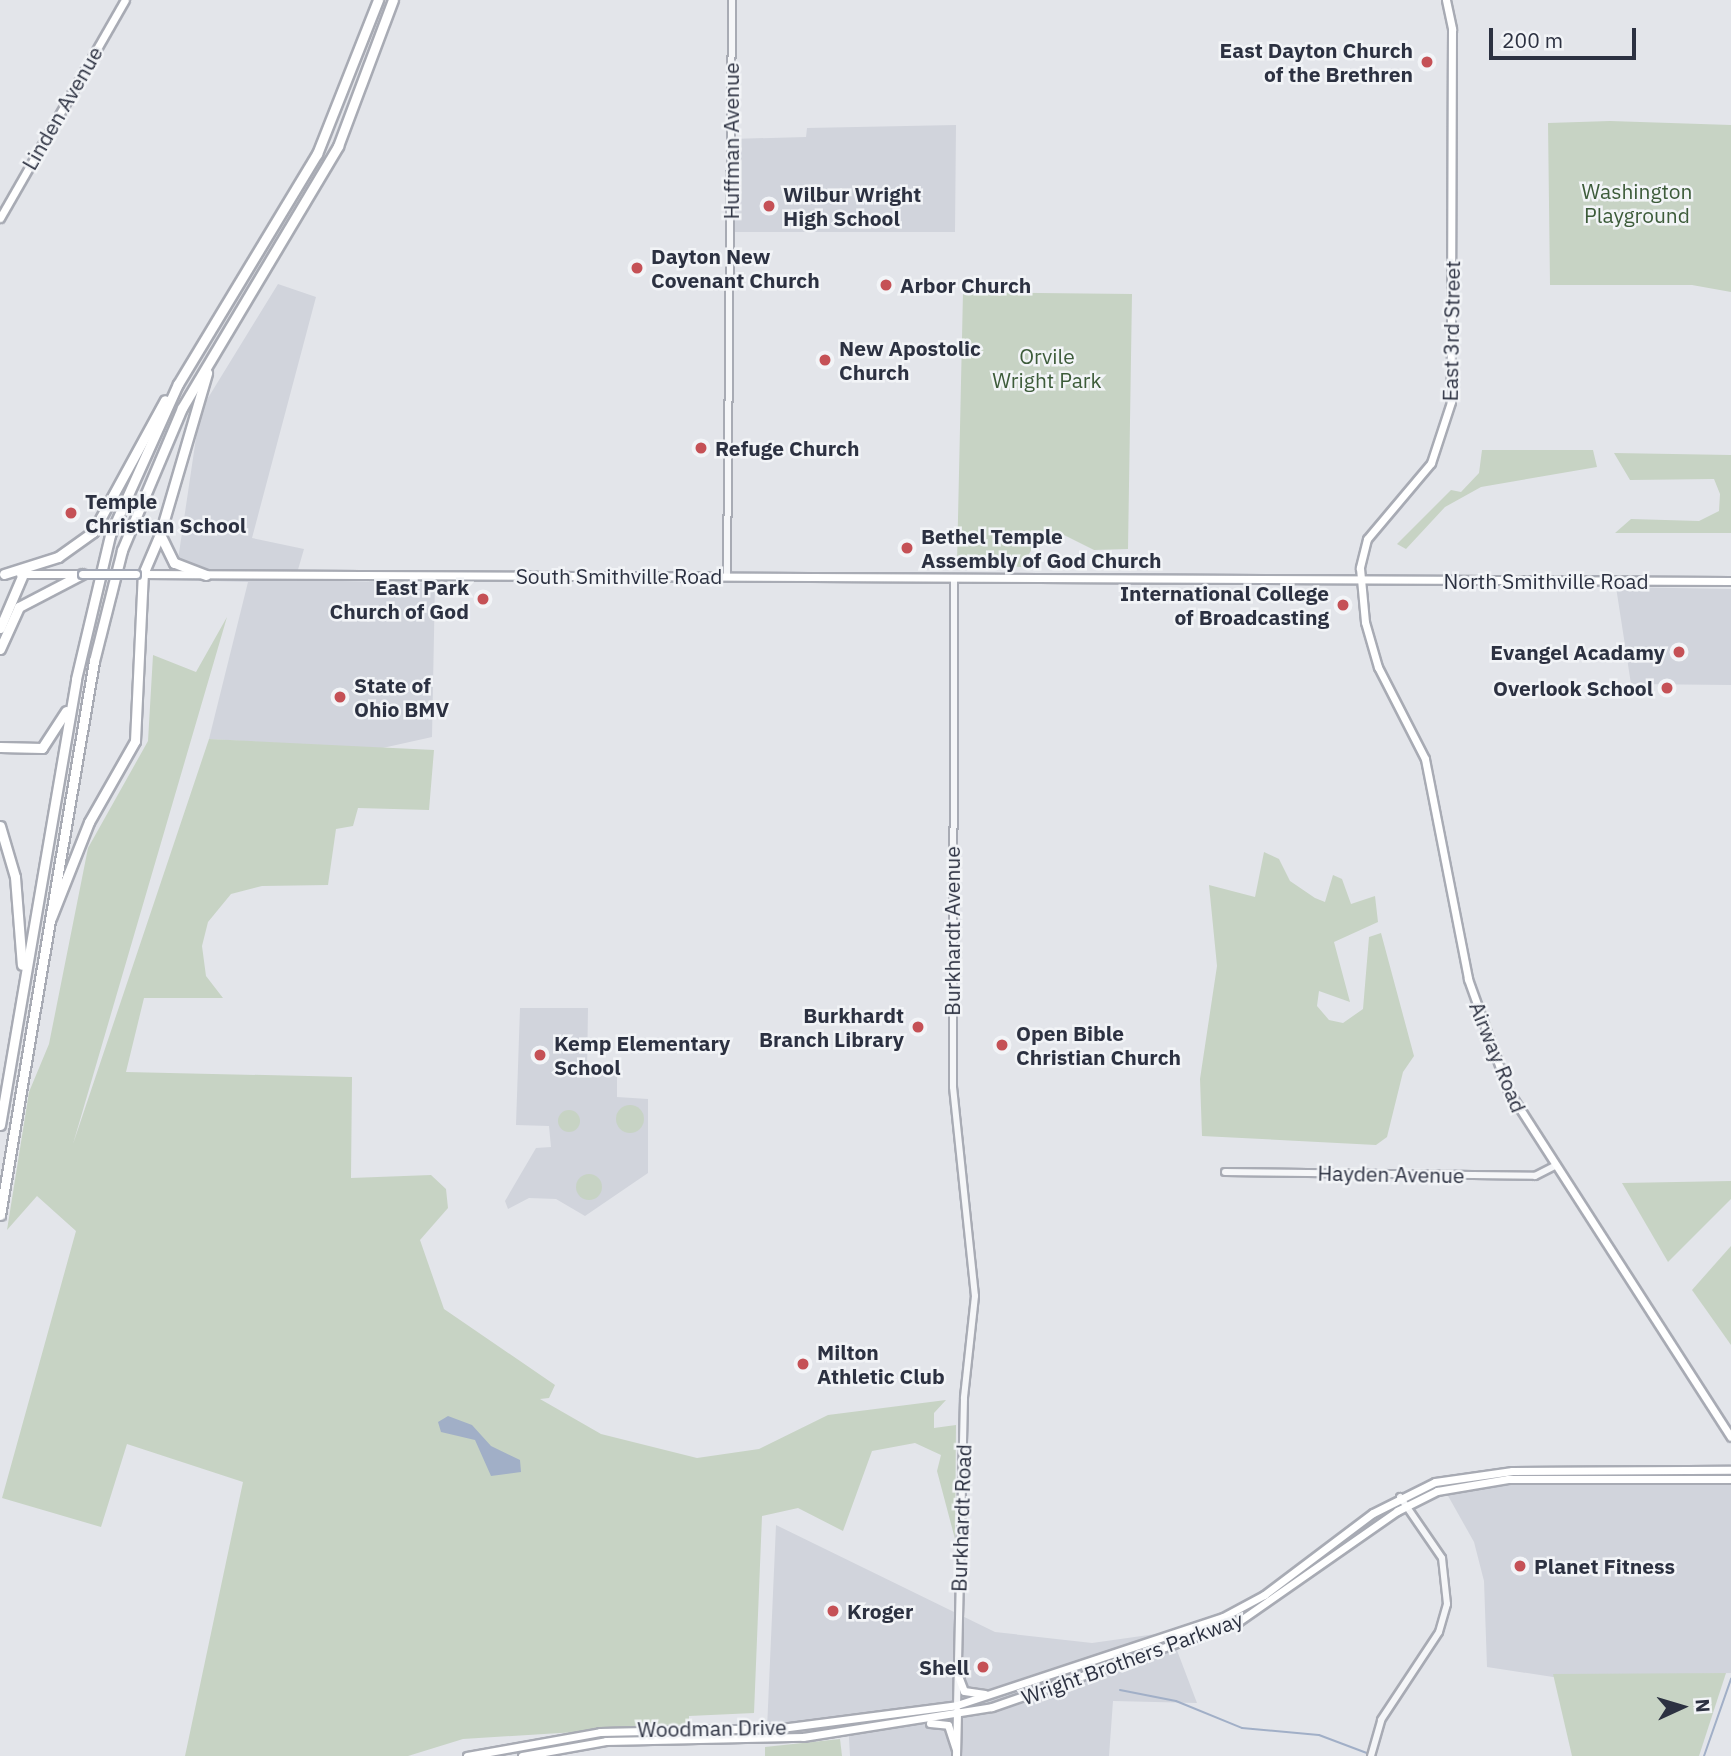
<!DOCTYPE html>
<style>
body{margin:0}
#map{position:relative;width:1731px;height:1756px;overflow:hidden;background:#e3e5ea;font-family:"IBM Plex Sans",sans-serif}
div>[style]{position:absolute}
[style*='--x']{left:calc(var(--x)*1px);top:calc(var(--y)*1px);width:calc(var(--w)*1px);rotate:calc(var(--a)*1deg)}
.built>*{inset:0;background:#d1d4dc}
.green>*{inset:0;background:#c7d3c4}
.round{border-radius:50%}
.water>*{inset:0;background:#a1afc7}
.stream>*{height:2px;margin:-1px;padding:0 1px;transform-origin:1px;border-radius:1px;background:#a1afc7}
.roads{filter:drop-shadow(2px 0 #a8abb4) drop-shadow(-2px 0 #a8abb4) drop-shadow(0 2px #a8abb4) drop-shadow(0 -2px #a8abb4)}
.minor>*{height:6px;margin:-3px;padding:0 3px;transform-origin:3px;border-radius:3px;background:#f5f6f8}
.major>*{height:7px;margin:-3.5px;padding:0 3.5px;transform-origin:3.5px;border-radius:3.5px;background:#fff}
.highway>*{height:9px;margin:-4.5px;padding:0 4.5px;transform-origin:4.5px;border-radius:4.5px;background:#fff}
.bridges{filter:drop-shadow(2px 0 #a3a8b5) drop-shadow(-2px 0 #a3a8b5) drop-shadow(0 2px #a3a8b5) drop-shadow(0 -2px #a3a8b5)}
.major-bridge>*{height:7px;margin:-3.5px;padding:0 3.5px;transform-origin:3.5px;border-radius:3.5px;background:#fff}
.dots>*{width:19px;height:19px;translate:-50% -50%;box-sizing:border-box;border:4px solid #f2f4f7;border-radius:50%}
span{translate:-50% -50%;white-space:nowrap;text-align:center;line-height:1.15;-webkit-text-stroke:5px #f2f4f7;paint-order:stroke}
.poi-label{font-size:21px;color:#2c3141;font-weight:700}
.right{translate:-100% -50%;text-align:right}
.left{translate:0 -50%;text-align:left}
.street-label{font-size:21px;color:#2c3141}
.park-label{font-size:21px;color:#3d5c3a}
.north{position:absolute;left:1647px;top:1672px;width:70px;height:70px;-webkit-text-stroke:5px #f2f4f7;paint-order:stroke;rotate:86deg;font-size:19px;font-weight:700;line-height:28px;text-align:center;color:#2c3141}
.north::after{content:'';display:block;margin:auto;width:24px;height:32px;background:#2c3141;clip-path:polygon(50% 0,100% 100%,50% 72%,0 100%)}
.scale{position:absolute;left:1489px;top:28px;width:147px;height:32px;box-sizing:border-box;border:4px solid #2c3141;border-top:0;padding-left:9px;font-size:21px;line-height:24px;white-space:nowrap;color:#2c3141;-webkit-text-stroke:5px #f2f4f7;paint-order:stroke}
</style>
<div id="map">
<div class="built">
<div style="clip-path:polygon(956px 125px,955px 232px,730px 232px,731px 139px,806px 137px,807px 128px)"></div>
<div style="clip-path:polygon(278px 284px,316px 297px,252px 538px,304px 549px,295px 580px,435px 583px,432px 737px,378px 749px,209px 739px,248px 582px,175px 580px,200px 411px)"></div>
<div style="clip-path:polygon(1616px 587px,1731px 589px,1731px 685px,1631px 684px)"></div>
<div style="clip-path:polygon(520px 1008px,588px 1008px,587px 1074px,617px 1075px,617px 1097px,648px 1099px,648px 1173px,585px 1216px,556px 1199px,529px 1198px,508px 1209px,505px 1201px,536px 1148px,551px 1147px,549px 1126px,516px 1125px)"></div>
<div style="clip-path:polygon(1518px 1484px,1731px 1485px,1731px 1673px,1553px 1677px,1487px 1667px,1484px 1581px,1474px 1542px,1447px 1494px)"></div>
<div style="clip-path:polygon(776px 1525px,995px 1632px,1092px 1643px,1170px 1632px,1197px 1703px,1113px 1701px,1109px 1756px,850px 1756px,848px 1721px,767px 1729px)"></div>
</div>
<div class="green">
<div style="clip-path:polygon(1610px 121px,1731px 125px,1731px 292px,1692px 285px,1550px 285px,1548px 123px)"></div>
<div style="clip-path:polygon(963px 292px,1132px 294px,1128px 549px,1094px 550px,1058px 532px,1042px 533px,1021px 567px,957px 563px)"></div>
<div style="clip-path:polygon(1482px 450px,1593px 450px,1597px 467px,1481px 487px,1445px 507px,1406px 549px,1397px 544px,1451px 490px,1461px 492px,1479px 473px)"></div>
<div style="clip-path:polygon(1614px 453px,1731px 455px,1731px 533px,1615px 533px,1631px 519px,1699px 521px,1719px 511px,1720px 494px,1714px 479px,1630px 480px)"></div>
<div style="clip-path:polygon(227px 617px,73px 1144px,209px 739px,434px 750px,429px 810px,358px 808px,353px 826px,336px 829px,328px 885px,262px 886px,231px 894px,208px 922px,202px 946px,206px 976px,223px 998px,144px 998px,126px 1072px,352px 1077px,351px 1178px,431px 1175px,446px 1189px,448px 1208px,420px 1240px,444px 1309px,555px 1385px,549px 1398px,540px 1399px,601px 1434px,697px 1458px,759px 1449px,828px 1415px,946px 1400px,934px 1413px,934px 1428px,956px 1425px,955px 1539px,937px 1471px,941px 1455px,915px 1443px,872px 1451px,843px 1531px,798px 1508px,762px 1516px,754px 1713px,689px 1716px,689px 1725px,463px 1739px,408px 1756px,185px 1756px,243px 1482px,127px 1444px,101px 1527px,2px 1498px,76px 1231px,37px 1196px,7px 1230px,29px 1092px,49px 1044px,88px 848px,148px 741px,153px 655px,196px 672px)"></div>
<div style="clip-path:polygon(1264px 852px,1279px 859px,1290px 881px,1315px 898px,1325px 902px,1333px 875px,1342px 879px,1351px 904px,1375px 896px,1378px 922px,1334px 942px,1350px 1002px,1319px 991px,1317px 1006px,1329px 1020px,1343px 1023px,1363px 1009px,1369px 937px,1381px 933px,1414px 1056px,1403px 1072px,1387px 1137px,1376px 1145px,1202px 1136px,1200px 1079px,1217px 966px,1209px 885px,1255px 897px)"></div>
<div class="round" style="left:616px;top:1105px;width:28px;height:28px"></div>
<div class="round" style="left:558px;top:1110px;width:22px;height:22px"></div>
<div class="round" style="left:576px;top:1174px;width:26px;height:26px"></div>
<div style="clip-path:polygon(1731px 1181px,1731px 1199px,1668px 1262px,1622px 1183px)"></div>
<div style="clip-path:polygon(1731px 1246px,1731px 1345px,1692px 1290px)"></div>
<div style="clip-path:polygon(1726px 1673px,1699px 1756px,1572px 1756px,1553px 1674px)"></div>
<div style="clip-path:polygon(840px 1739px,842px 1756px,765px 1756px,765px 1747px)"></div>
</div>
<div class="water">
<div style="clip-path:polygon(448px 1416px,472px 1425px,491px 1446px,520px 1460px,521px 1472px,491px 1476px,475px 1440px,441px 1432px,438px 1422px)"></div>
</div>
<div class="stream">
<div style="--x:1120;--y:1690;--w:57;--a:11.1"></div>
<div style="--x:1176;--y:1701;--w:71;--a:22.2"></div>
<div style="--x:1242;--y:1728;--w:77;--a:5.2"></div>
<div style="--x:1319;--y:1735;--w:51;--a:20.6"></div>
<div style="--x:1704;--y:1756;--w:82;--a:-70.7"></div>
</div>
<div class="roads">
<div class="minor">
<div style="--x:727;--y:575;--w:575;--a:-89.5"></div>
<div style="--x:954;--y:579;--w:508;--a:90.11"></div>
<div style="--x:953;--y:1087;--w:210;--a:84"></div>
<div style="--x:975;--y:1296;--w:103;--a:96.2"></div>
<div style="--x:964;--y:1398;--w:307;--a:91.3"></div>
<div style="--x:1225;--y:1172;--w:310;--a:0.7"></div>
<div style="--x:1535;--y:1176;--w:22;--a:-27"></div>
<div style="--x:1371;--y:1756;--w:37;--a:-74"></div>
<div style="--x:1381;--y:1720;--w:105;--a:-56.6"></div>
<div style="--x:1439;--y:1632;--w:29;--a:-74"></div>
<div style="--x:1447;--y:1604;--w:46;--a:-96.2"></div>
<div style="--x:1442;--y:1558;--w:74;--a:-124.5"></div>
</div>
<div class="major">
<div style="--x:1446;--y:0;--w:30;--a:78"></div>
<div style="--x:1452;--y:29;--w:373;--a:90.2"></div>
<div style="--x:1451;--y:402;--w:64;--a:108.2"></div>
<div style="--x:1431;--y:463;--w:99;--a:130.1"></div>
<div style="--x:1367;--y:539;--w:30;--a:104"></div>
<div style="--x:1360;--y:568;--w:54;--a:84.7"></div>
<div style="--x:1365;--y:622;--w:47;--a:73.9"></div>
<div style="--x:1378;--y:667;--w:103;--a:62.9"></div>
<div style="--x:1425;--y:759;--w:224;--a:78.9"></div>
<div style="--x:1468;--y:979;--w:118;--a:70.2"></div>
<div style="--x:1508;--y:1090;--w:412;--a:57.3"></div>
<div style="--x:0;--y:218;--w:251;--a:-60.2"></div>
<div style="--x:20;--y:574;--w:62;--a:0"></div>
<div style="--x:140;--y:574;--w:1591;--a:0.25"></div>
<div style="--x:957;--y:1673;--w:19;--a:69"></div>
<div style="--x:964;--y:1691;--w:21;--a:8"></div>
<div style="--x:930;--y:1723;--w:18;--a:6"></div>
<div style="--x:948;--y:1725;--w:25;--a:72"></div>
<div style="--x:467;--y:1756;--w:135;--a:-10.2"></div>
<div style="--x:600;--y:1732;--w:181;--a:-1.3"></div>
<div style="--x:781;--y:1728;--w:177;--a:-7.4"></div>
<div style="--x:957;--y:1705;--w:280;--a:-18.3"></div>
<div style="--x:1223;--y:1617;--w:47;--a:-28.2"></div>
<div style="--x:1264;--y:1595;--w:136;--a:-37"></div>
<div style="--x:1373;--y:1513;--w:69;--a:-26.6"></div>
<div style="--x:1435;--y:1482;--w:78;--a:-8.1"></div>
<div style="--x:1512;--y:1471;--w:219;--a:-0.3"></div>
<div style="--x:522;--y:1756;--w:85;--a:-10.1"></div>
<div style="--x:606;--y:1741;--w:197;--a:-1.2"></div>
<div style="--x:803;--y:1737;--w:191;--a:-9"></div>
<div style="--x:992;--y:1707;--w:260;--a:-19.1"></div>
<div style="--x:1238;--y:1622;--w:194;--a:-34.9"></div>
<div style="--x:1397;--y:1511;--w:45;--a:-26.6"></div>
<div style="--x:1437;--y:1491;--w:72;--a:-9.6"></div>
<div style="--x:1508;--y:1479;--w:223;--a:0"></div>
<div style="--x:956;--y:1756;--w:45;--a:-88.7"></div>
</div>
<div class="highway">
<div style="--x:4;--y:574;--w:57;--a:-17.5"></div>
<div style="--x:58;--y:557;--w:43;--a:-35.5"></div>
<div style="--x:93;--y:532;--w:150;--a:-61.4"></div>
<div style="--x:206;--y:575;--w:34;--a:-159"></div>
<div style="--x:174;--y:563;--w:32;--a:-116"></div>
<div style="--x:160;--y:534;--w:168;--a:-73.7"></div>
<div style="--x:0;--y:628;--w:59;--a:-66.9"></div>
<div style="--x:0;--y:649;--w:46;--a:-65.7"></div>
<div style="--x:19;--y:607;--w:71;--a:-27.6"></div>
<div style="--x:0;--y:747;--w:42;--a:1.4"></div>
<div style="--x:42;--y:748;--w:44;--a:-57"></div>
<div style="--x:0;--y:826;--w:53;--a:73.6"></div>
<div style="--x:15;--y:877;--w:88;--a:85.5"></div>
<div style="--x:51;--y:918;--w:103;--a:-68.4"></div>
<div style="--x:89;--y:822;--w:93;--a:-60.4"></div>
<div style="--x:135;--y:741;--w:167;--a:-87.3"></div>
<div style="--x:143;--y:574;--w:43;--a:-67"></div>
<div style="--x:0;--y:1125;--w:452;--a:-80.3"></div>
<div style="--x:76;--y:679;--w:148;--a:-76.7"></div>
<div style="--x:110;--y:535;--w:166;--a:-65.8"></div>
<div style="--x:178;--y:384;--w:269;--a:-58.9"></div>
<div style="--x:317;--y:154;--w:166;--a:-68.4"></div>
<div style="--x:0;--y:1215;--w:562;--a:-80.37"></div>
<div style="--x:94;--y:661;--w:114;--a:-75.8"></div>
<div style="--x:122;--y:550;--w:154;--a:-67.1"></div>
<div style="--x:182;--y:408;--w:305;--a:-59.2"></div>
<div style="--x:338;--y:146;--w:156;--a:-69.4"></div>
</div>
</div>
<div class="bridges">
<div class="major-bridge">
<div style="--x:82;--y:574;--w:54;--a:0"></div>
</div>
</div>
<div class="dots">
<div style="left:1427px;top:62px;background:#c55156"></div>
<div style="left:769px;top:206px;background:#c55156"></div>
<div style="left:637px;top:268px;background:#c55156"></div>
<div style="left:886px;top:285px;background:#c55156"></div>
<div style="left:825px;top:360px;background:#c55156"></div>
<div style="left:701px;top:448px;background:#c55156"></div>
<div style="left:71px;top:513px;background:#c55156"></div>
<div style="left:907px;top:548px;background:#c55156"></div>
<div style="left:483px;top:599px;background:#c55156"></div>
<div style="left:1343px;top:605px;background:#c55156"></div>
<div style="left:1679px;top:652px;background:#c55156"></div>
<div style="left:1667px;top:688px;background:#c55156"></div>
<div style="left:340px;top:697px;background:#c55156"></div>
<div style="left:918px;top:1027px;background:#c55156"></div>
<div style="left:1002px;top:1045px;background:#c55156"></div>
<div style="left:540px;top:1055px;background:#c55156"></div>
<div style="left:803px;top:1364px;background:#c55156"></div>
<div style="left:1520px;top:1566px;background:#c55156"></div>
<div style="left:833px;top:1611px;background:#c55156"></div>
<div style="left:983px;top:1667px;background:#c55156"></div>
</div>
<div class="poi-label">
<span class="right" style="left:1413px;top:62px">East Dayton Church<br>of the Brethren</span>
<span class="left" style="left:783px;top:206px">Wilbur Wright<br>High School</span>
<span class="left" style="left:651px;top:268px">Dayton New<br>Covenant Church</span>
<span class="left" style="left:900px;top:285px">Arbor Church</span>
<span class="left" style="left:839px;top:360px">New Apostolic<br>Church</span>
<span class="left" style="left:715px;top:448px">Refuge Church</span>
<span class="left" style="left:85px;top:513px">Temple<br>Christian School</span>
<span class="left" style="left:921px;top:548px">Bethel Temple<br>Assembly of God Church</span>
<span class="right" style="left:469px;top:599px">East Park<br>Church of God</span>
<span class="right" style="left:1329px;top:605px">International College<br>of Broadcasting</span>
<span class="right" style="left:1665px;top:652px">Evangel Acadamy</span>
<span class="left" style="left:354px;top:697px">State of<br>Ohio BMV</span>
<span class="right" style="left:1653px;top:688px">Overlook School</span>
<span class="right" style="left:904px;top:1027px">Burkhardt<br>Branch Library</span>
<span class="left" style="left:1016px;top:1045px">Open Bible<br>Christian Church</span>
<span class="left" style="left:554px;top:1055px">Kemp Elementary<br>School</span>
<span class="left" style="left:817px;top:1364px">Milton<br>Athletic Club</span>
<span class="left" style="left:1534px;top:1566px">Planet Fitness</span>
<span class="left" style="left:847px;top:1611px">Kroger</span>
<span class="right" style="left:969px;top:1667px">Shell</span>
</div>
<div class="street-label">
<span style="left:62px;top:108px;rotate:-60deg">Linden Avenue</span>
<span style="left:731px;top:141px;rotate:-90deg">Huffman Avenue</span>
<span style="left:1451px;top:331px;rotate:-89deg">East 3rd Street</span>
<span style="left:619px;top:576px">South Smithville Road</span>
<span style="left:1546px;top:581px">North Smithville Road</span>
<span style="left:952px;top:931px;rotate:-90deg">Burkhardt Avenue</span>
<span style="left:1498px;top:1057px;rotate:68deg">Airway Road</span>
<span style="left:1391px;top:1174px;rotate:1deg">Hayden Avenue</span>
<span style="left:961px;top:1518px;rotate:-88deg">Burkhardt Road</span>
<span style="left:1132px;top:1658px;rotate:-20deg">Wright Brothers Parkway</span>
<span style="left:712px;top:1728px;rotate:-1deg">Woodman Drive</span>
</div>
<div class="park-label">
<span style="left:1637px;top:203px">Washington<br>Playground</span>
<span style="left:1047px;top:368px">Orvile<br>Wright Park</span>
</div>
<div class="north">N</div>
<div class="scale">200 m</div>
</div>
